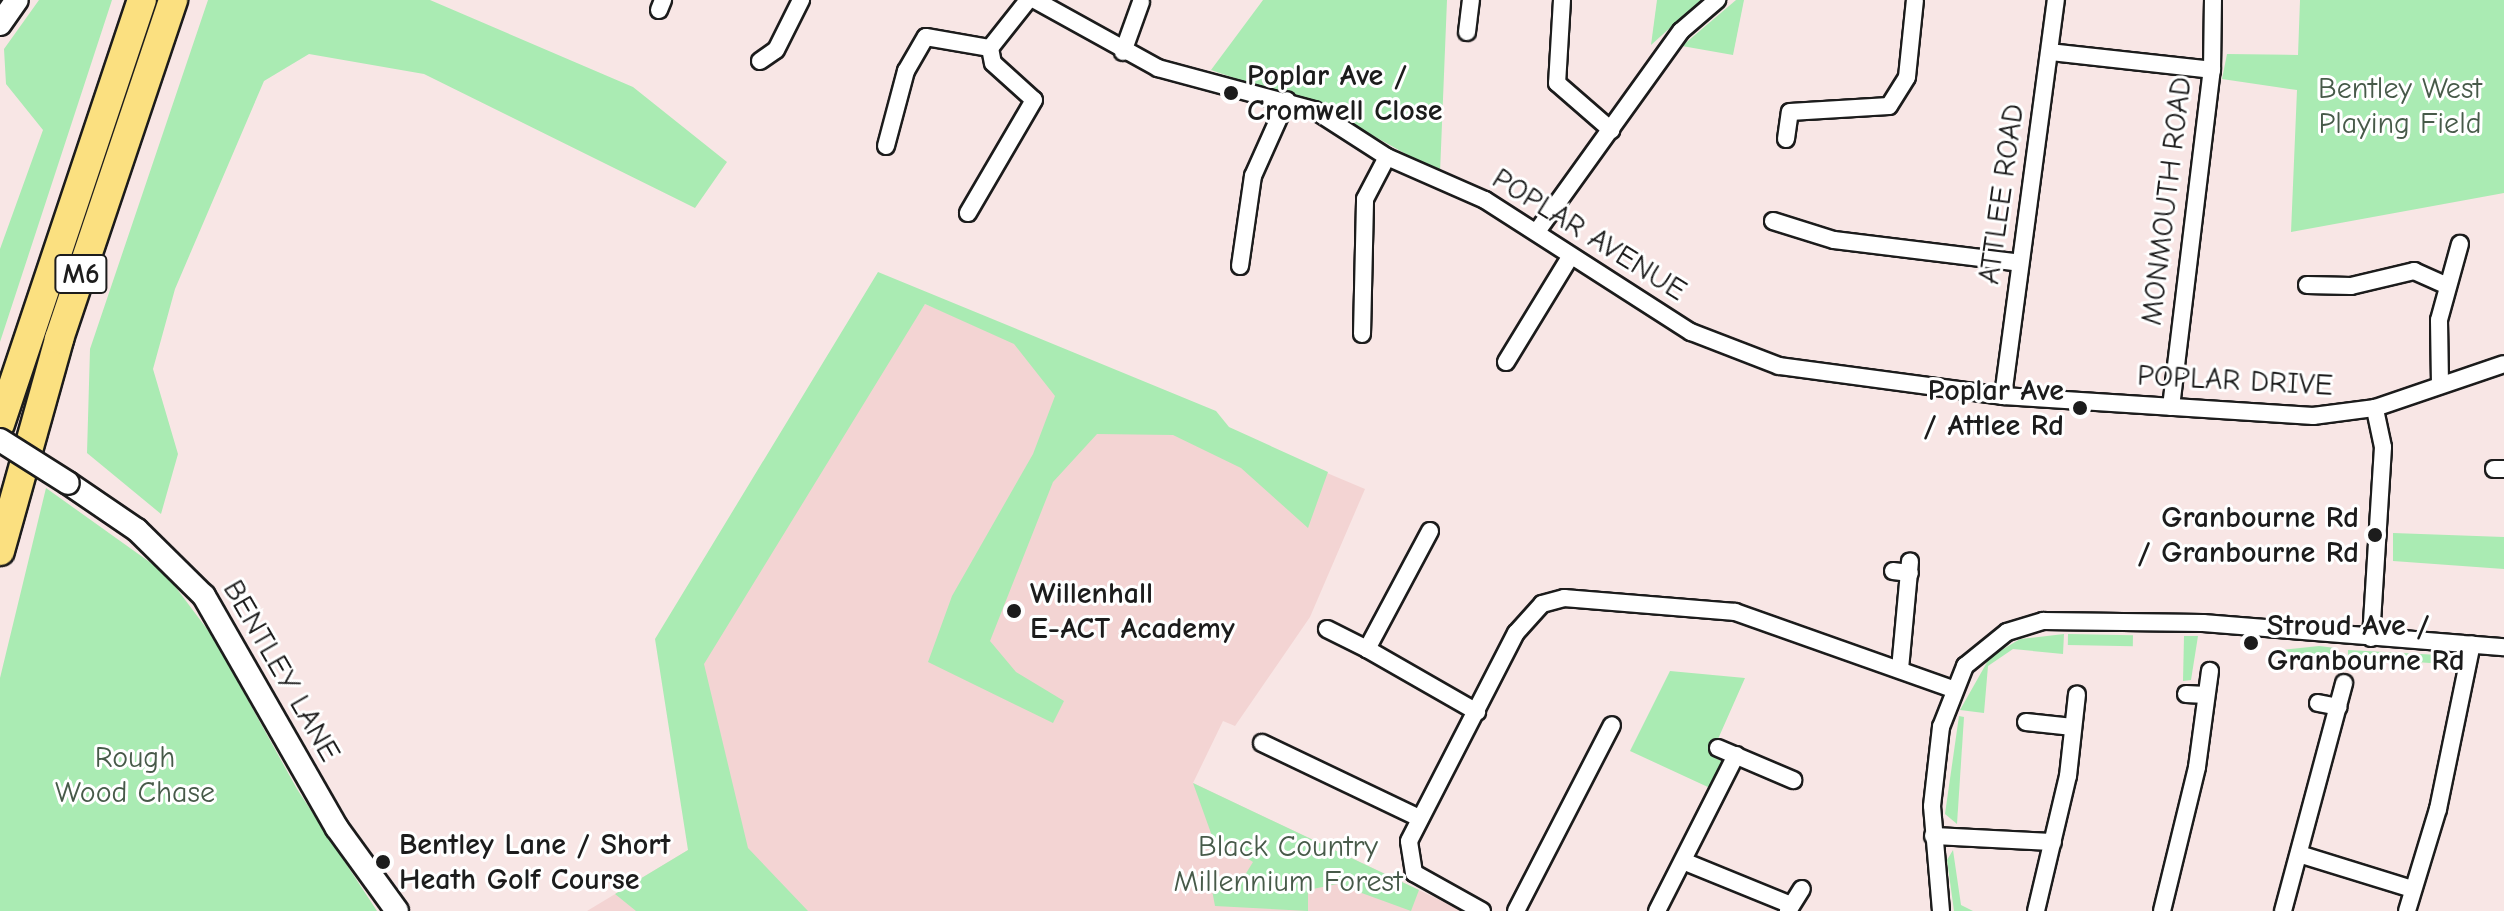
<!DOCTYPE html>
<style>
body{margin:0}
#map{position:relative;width:2504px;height:911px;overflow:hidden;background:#f8e6e5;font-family:"Comic Neue",sans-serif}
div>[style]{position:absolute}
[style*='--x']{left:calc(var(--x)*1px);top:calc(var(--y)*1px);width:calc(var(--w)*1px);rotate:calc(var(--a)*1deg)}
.built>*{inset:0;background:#f3d4d3}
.green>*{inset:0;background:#aaebb3;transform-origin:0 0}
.roads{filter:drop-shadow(2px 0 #1c1c1c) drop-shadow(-2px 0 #1c1c1c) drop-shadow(0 2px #1c1c1c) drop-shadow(0 -2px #1c1c1c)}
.street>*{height:16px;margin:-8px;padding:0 8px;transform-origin:8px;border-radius:8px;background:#fff}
.secondary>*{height:22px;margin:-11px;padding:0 11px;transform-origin:11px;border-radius:11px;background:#fff}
.highway>*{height:28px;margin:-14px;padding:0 14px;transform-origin:14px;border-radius:14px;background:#fbe080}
.bridges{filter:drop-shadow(2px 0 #1c1c1c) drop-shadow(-2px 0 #1c1c1c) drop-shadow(0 2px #1c1c1c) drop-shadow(0 -2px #1c1c1c)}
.secondary-bridge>*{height:22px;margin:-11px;padding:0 11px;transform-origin:11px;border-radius:11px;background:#fff}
.dots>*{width:22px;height:22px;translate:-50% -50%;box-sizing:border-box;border:4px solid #fff;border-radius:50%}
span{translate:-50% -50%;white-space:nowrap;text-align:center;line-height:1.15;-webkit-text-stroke:6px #fff;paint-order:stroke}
.shield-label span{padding:2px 6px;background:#fff;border:2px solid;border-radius:6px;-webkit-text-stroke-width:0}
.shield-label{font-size:28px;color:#1c1c1c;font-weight:700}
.poi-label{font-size:30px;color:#1c1c1c;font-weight:700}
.left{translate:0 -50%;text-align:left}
.right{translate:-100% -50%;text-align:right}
.park-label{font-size:30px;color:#475a49}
.street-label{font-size:30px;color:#1c1c1c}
</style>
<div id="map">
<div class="built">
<div style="clip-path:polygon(925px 304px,1365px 489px,1310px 617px,1235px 726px,1223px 721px,1193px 783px,1463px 911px,587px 911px,688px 850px,688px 661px)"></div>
</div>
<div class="green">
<div style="clip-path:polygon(39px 0,112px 0,0 342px,0 249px,43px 130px,6px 84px,4px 49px)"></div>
<div style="clip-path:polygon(208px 0,430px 0,633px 87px,727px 162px,695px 208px,424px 74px,309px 54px,264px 81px,175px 289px,153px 369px,178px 454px,161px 514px,87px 453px,90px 349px)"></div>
<div style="clip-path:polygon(1263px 0,1447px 0,1440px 173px,1327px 110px,1211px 70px)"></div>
<div style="clip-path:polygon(1657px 0,1701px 0,1651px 45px)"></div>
<div style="clip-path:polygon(1736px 0,1744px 0,1733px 55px,1682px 46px)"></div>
<div style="clip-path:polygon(2300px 0,2504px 0,2504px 193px,2291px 232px,2297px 90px,2222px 79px,2227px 54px,2298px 55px)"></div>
<div style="clip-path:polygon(878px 272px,1216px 411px,1229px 427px,1328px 472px,1308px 528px,1241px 468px,1173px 435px,1097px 434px,1053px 482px,990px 641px,1016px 672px,1064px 701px,1053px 723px,928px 662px,952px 596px,1033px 454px,1055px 396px,1014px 344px,925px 304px,704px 664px,748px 848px,808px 911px,636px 911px,615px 894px,688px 850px,655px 639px)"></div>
<div style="clip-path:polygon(46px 488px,165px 573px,213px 637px,297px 789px,377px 911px,0 911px,0 678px)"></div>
<div style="clip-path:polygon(2393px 533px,2504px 537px,2504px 569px,2393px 561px)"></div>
<div style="clip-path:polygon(2064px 634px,2063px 654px,2013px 649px,1988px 666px,1984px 713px,1960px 710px,1990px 657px,2020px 639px)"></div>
<div style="left:2068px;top:634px;width:65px;height:11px;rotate:1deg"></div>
<div style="clip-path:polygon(2184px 636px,2198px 636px,2191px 680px,2183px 681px)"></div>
<div style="clip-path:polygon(2319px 646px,2336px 648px,2334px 663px,2281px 650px)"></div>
<div style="clip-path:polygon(2348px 650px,2439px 655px,2457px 665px,2348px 657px)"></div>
<div style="clip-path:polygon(1670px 671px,1745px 678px,1718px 739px,1714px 757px,1723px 762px,1710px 788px,1630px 751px)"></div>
<div style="clip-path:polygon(1959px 716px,1964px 717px,1957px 824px,1945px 814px)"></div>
<div style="clip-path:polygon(1193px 783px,1419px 890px,1411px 911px,1337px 884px,1308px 890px,1308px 911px,1215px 906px,1209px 874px,1240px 883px,1253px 862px,1212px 836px)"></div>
<div style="clip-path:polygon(1953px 850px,1961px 905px,1973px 911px,1954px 911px,1947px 860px)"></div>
</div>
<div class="roads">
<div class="street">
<div style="--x:1035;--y:0;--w:141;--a:28.9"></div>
<div style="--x:1158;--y:68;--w:162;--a:15.1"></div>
<div style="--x:1314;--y:110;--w:87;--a:32.8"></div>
<div style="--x:1387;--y:157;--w:107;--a:23.7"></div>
<div style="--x:1485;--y:200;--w:245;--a:32.7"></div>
<div style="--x:1691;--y:332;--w:94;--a:21.1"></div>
<div style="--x:1779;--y:366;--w:226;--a:7.6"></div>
<div style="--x:2003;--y:396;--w:311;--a:3.7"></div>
<div style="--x:2313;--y:416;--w:63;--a:-7.4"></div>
<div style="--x:2375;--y:408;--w:136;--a:-18.8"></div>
<div style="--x:1562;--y:0;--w:83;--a:93.4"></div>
<div style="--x:1557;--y:83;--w:72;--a:41"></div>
<div style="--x:659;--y:10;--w:11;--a:-68"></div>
<div style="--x:1467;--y:32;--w:32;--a:-83"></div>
<div style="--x:990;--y:48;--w:61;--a:-51.6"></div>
<div style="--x:1123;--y:52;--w:53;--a:-70.2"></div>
<div style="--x:2050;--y:52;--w:163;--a:6.3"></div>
<div style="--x:760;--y:61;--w:19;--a:-35"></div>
<div style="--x:776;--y:50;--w:56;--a:-63.4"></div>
<div style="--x:1786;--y:139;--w:27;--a:-82"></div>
<div style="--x:1790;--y:112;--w:99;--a:-3.5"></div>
<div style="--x:1889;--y:106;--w:34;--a:-58"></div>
<div style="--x:1907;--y:77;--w:77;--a:-84.1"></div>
<div style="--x:886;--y:146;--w:78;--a:-75.1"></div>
<div style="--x:906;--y:71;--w:39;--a:-60"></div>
<div style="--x:926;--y:37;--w:65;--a:9.8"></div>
<div style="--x:990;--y:48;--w:15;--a:79"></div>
<div style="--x:993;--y:63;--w:55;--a:42.1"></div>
<div style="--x:1034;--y:100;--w:131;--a:120.3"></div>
<div style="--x:1773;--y:221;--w:64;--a:17.3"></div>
<div style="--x:1834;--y:240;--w:187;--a:7"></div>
<div style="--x:1538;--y:230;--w:245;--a:-54.3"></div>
<div style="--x:1681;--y:31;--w:48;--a:-40.7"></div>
<div style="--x:1240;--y:266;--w:91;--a:-81.8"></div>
<div style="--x:1253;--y:176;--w:83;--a:-65.9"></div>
<div style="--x:2307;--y:285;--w:44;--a:1.3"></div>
<div style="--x:2351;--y:286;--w:65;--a:-13.4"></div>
<div style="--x:2414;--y:271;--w:35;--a:24"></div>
<div style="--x:1362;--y:334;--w:135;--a:-88.7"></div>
<div style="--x:1365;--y:199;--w:47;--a:-62.4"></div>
<div style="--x:1506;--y:362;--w:123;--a:-58.6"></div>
<div style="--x:2440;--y:384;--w:64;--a:-90.9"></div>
<div style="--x:2439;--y:320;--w:79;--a:-74.6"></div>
<div style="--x:2003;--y:396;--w:400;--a:-82.4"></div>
<div style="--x:2171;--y:407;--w:339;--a:-83.1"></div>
<div style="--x:2212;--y:70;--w:70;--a:-89.2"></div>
<div style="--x:2494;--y:469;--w:10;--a:0"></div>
<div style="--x:1430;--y:531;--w:134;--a:118.1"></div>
<div style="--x:1367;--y:649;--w:127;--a:29.8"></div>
<div style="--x:1893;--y:571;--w:17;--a:7"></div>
<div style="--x:1327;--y:629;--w:45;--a:26.6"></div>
<div style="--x:2371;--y:638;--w:191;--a:-86.4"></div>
<div style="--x:2383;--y:447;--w:40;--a:-102"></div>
<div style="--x:1900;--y:669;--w:108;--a:-84.7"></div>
<div style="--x:2186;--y:694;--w:20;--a:3"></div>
<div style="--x:2318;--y:703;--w:21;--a:11"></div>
<div style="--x:2026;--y:722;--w:47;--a:6.1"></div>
<div style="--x:1262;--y:743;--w:172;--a:25.5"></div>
<div style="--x:1718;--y:748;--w:82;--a:23.1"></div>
<div style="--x:1933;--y:836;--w:120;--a:2.9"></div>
<div style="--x:2299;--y:854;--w:118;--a:17.2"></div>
<div style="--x:1683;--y:861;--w:117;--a:22.2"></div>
<div style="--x:1482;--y:911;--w:78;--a:-150.8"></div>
<div style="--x:1414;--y:873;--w:32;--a:-99"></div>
<div style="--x:1409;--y:841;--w:234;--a:-62.8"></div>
<div style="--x:1516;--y:633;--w:39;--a:-48"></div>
<div style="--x:1542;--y:604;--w:23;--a:-15"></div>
<div style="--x:1564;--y:598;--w:172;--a:4.7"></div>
<div style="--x:1735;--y:612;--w:231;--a:19.5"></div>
<div style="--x:1516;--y:911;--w:209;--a:-62.7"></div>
<div style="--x:1657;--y:911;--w:175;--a:-63.1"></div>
<div style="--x:1788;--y:911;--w:26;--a:-58"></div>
<div style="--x:1941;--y:911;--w:105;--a:-94.9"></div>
<div style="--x:1932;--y:806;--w:80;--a:-83.5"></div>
<div style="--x:1941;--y:727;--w:66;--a:-68.5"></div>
<div style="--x:1965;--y:666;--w:54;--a:-39"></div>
<div style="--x:2007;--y:632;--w:38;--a:-17"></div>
<div style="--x:2043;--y:621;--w:160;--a:0.7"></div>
<div style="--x:2203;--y:623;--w:302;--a:4.6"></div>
<div style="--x:2036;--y:911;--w:139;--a:-76.7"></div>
<div style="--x:2068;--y:776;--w:82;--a:-83.7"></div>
<div style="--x:2162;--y:911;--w:148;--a:-76.3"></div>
<div style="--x:2197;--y:767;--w:97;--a:-82.3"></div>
<div style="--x:2283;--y:911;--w:236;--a:-75"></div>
<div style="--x:2407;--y:911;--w:107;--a:-73.1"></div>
<div style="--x:2438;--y:809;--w:168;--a:-78.4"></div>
</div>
<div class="secondary">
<div style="--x:0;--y:24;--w:29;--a:-55"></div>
<div style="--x:68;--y:483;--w:83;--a:34.3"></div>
<div style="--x:137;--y:530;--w:94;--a:44.6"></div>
<div style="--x:204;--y:596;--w:267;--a:60.2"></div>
<div style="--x:337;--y:828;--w:102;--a:54.1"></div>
</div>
<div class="highway">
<div style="--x:0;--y:424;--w:447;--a:-71.5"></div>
<div style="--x:0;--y:551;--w:220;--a:-74.4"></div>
<div style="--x:59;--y:339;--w:358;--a:-71.4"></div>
</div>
</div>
<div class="bridges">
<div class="secondary-bridge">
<div style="--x:0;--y:440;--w:80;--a:32.3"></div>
</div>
</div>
<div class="dots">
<div style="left:1231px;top:93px;background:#1c1c1c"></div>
<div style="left:2080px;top:408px;background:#1c1c1c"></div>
<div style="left:2375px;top:535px;background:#1c1c1c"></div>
<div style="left:1014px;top:611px;background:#1c1c1c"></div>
<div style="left:2251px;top:643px;background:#1c1c1c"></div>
<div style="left:383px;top:862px;background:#1c1c1c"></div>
</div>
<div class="shield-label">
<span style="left:81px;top:274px">M6</span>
</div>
<div class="poi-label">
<span class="left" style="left:1247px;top:93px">Poplar Ave /<br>Cromwell Close</span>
<span class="right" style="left:2064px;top:408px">Poplar Ave<br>/ Attlee Rd</span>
<span class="right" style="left:2359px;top:535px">Granbourne Rd<br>/ Granbourne Rd</span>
<span class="left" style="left:1030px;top:611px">Willenhall<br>E-ACT Academy</span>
<span class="left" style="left:2267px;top:643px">Stroud Ave /<br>Granbourne Rd</span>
<span class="left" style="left:399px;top:862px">Bentley Lane / Short<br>Heath Golf Course</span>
</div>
<div class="park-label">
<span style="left:2400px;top:106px">Bentley West<br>Playing Field</span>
<span style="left:135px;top:775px">Rough<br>Wood Chase</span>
<span style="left:1288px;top:864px">Black Country<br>Millennium Forest</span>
</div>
<div class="street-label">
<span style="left:2002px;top:194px;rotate:-82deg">ATTLEE ROAD</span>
<span style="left:2167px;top:201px;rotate:-83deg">MONMOUTH ROAD</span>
<span style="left:1589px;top:235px;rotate:32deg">POPLAR AVENUE</span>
<span style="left:2235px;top:381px;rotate:3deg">POPLAR DRIVE</span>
<span style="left:281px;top:671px;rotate:60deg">BENTLEY LANE</span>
</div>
</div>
